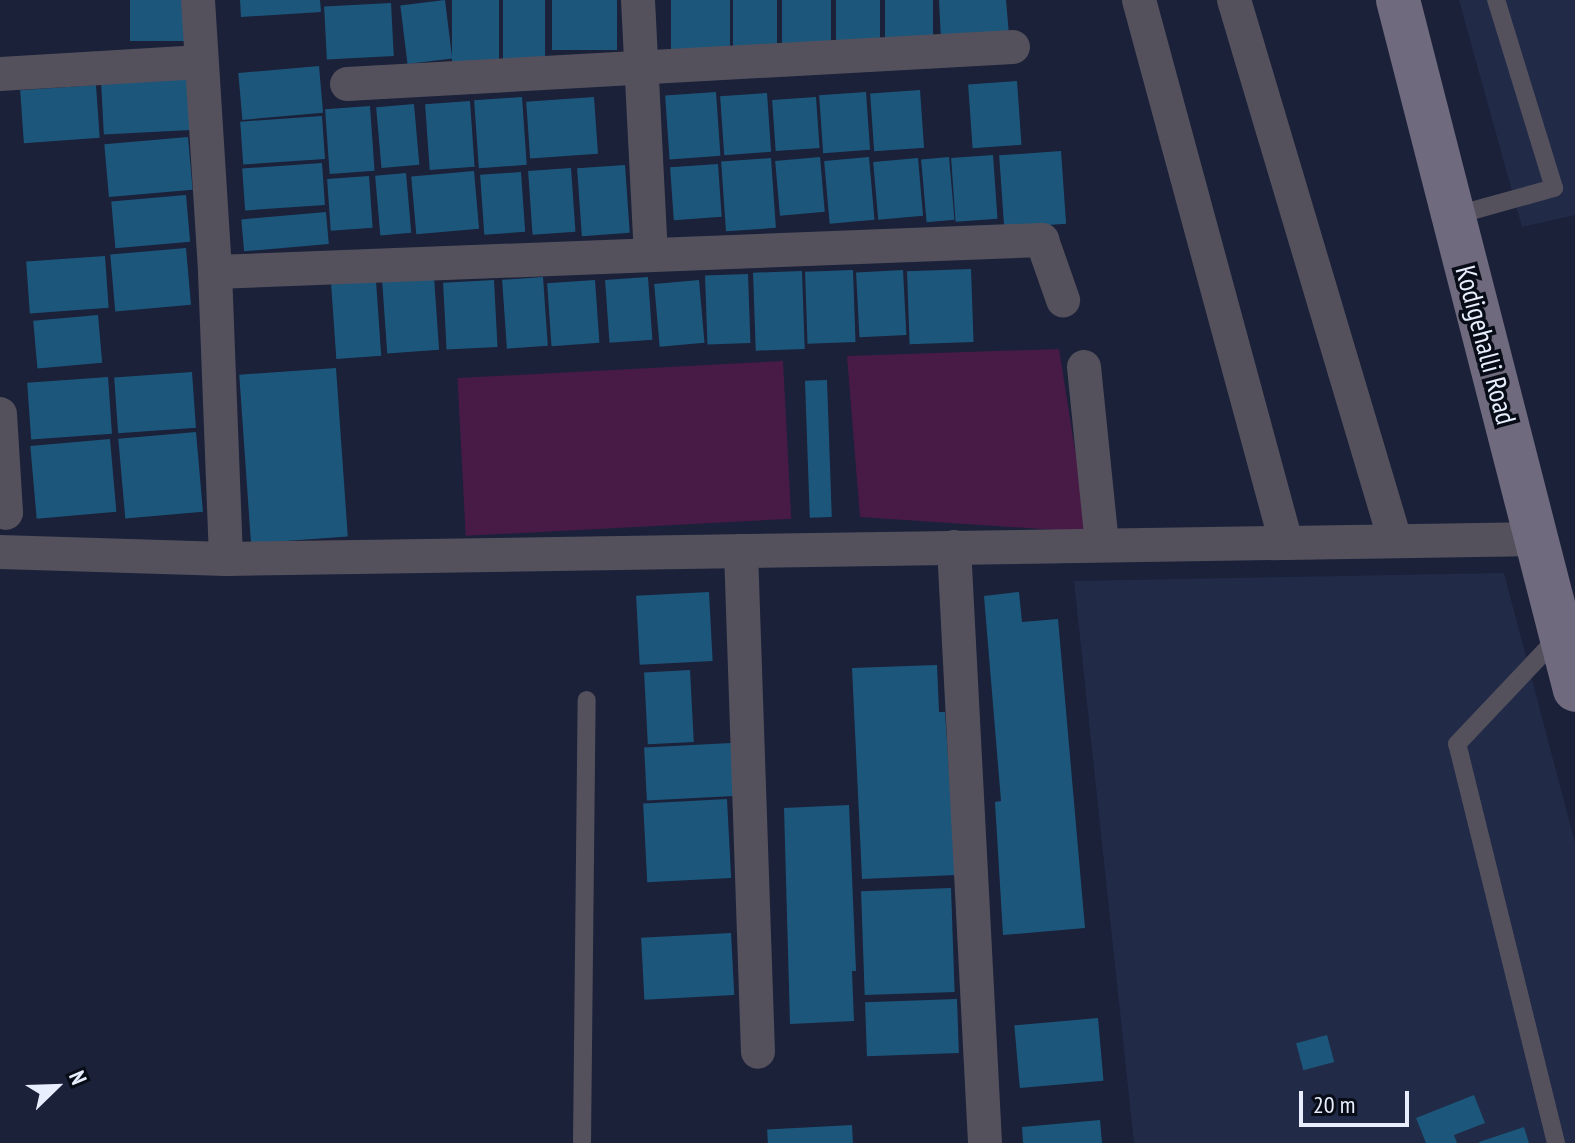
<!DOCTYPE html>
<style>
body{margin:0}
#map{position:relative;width:1575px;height:1143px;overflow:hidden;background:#1a2139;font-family:"PT Sans Narrow",sans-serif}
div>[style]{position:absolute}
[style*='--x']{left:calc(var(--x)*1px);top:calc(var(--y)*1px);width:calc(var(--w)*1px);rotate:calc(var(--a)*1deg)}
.built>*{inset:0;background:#212a47}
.green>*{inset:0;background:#471b46;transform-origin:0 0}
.building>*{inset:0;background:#1d567b;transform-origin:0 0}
.service>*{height:18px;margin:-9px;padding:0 9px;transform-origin:9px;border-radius:9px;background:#54515d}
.minor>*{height:34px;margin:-17px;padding:0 17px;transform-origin:17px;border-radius:17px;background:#54515d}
.secondary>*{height:44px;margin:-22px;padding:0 22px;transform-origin:22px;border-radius:22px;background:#706a7e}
span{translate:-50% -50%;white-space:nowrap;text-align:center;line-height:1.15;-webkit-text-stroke:7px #080c16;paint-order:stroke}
.street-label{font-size:28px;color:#e8eefe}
.north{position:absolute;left:16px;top:1047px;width:80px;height:80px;-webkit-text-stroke:6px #080c16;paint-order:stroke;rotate:67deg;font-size:22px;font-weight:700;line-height:32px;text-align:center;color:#e8eefe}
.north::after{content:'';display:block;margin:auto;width:28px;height:36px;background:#e8eefe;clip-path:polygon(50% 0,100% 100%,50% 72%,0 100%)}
.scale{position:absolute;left:1299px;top:1091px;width:110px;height:36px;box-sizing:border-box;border:4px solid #e8eefe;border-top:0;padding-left:10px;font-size:24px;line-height:28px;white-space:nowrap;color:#e8eefe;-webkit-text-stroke:6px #080c16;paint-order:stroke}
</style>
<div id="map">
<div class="built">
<div style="clip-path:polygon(1459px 0,1575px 0,1575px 215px,1522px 227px)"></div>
<div style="clip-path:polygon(1504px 573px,1575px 843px,1575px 1143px,1134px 1143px,1074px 581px)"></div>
</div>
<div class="green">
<div style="clip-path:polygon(1059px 349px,1088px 532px,860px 517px,847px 356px)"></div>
<div style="left:783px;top:361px;width:158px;height:326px;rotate:87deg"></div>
</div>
<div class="building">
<div style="left:130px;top:0;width:56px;height:41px"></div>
<div style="clip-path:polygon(240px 0,320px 0,321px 12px,241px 17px)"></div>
<div style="left:445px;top:0;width:59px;height:45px;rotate:83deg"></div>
<div style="left:452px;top:0;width:47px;height:61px"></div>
<div style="left:503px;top:0;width:42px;height:61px"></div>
<div style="left:552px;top:0;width:65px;height:50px"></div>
<div style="left:671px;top:0;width:59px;height:56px"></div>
<div style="left:733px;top:0;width:44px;height:51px"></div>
<div style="left:782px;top:0;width:49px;height:50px"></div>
<div style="left:836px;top:0;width:44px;height:49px"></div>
<div style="left:885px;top:0;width:48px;height:46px"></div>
<div style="clip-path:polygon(939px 0,1006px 0,1009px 35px,941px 40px)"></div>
<div style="left:391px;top:3px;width:53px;height:67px;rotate:87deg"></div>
<div style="left:319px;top:66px;width:47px;height:81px;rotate:85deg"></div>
<div style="left:188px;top:78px;width:52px;height:87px;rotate:87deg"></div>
<div style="left:1017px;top:81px;width:64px;height:49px;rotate:86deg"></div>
<div style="left:96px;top:85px;width:53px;height:76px;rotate:86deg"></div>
<div style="left:920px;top:90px;width:58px;height:50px;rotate:86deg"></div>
<div style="left:716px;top:92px;width:64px;height:51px;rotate:86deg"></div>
<div style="left:866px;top:92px;width:58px;height:47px;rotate:86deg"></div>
<div style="left:767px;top:93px;width:59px;height:47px;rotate:86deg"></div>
<div style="left:522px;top:97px;width:68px;height:48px;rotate:86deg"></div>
<div style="left:594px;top:97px;width:57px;height:68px;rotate:86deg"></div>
<div style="left:816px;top:97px;width:51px;height:44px;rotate:86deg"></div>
<div style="left:470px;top:101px;width:66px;height:45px;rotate:86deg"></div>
<div style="left:414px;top:104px;width:61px;height:38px;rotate:85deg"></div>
<div style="left:370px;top:106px;width:65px;height:45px;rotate:86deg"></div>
<div style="left:322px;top:116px;width:43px;height:82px;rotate:86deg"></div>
<div style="left:188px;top:137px;width:53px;height:84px;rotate:85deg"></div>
<div style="left:1061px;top:151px;width:73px;height:62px;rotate:86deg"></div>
<div style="left:993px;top:155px;width:64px;height:42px;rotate:86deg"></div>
<div style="left:820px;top:157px;width:55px;height:45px;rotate:85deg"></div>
<div style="left:869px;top:157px;width:63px;height:45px;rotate:85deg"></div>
<div style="left:949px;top:157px;width:63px;height:28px;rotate:85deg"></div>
<div style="left:771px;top:158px;width:70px;height:50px;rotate:86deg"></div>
<div style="left:918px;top:158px;width:58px;height:45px;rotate:85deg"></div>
<div style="left:322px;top:163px;width:42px;height:80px;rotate:86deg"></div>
<div style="left:718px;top:164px;width:53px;height:48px;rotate:86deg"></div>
<div style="left:625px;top:165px;width:68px;height:48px;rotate:86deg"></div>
<div style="left:571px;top:168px;width:64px;height:43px;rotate:86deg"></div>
<div style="left:474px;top:171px;width:58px;height:63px;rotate:85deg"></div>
<div style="left:521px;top:172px;width:60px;height:41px;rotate:86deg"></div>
<div style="left:406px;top:173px;width:60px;height:31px;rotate:85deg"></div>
<div style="left:369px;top:176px;width:52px;height:42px;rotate:86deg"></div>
<div style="left:186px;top:195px;width:47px;height:75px;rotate:85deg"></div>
<div style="left:326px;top:212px;width:32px;height:85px;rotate:85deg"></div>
<div style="left:186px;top:248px;width:57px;height:76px;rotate:85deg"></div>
<div style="left:105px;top:256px;width:52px;height:79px;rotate:86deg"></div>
<div style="left:971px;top:269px;width:73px;height:64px;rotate:88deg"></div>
<div style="left:853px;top:270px;width:72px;height:48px;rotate:88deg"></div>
<div style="left:903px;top:270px;width:65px;height:47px;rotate:87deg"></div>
<div style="left:802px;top:271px;width:78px;height:49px;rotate:88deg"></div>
<div style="left:748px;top:274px;width:69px;height:43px;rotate:88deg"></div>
<div style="left:434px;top:277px;width:73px;height:52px;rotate:86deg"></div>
<div style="left:543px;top:277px;width:69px;height:41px;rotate:86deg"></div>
<div style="left:648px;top:277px;width:63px;height:43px;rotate:86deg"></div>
<div style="left:494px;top:280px;width:67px;height:51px;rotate:87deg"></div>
<div style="left:595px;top:280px;width:63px;height:48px;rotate:86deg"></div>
<div style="left:699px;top:280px;width:63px;height:45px;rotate:85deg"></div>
<div style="left:376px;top:281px;width:75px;height:45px;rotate:86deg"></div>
<div style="left:98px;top:315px;width:48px;height:65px;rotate:85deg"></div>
<div style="left:336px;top:368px;width:169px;height:97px;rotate:86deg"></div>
<div style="left:192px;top:372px;width:56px;height:78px;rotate:86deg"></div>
<div style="left:108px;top:377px;width:57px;height:81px;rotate:86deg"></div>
<div style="left:827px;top:380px;width:137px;height:22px;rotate:88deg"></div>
<div style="left:196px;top:432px;width:80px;height:78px;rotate:85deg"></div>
<div style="left:110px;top:439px;width:73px;height:80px;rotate:85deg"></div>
<div style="left:709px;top:592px;width:69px;height:73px;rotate:87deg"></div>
<div style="clip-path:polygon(1019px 592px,1022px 622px,1058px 619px,1085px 928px,1003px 935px,995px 802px,1001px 801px,984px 596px)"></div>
<div style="clip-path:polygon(937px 665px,939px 712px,945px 712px,956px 875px,862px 879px,852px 668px)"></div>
<div style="left:690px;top:670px;width:72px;height:46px;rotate:87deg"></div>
<div style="left:731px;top:743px;width:53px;height:87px;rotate:87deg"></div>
<div style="left:727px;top:799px;width:79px;height:84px;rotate:87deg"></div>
<div style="clip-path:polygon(849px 805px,856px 971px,852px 971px,854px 1021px,790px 1024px,784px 808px)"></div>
<div style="left:951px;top:888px;width:104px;height:90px;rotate:88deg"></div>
<div style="left:731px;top:933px;width:62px;height:90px;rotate:87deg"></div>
<div style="left:957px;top:999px;width:54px;height:92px;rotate:88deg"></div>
<div style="left:1098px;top:1018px;width:63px;height:84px;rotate:85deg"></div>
<div style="left:1327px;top:1035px;width:28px;height:32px;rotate:75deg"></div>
<div style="clip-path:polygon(1474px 1095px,1485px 1123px,1454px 1135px,1457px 1143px,1426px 1143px,1416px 1118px)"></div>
<div style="clip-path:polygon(1100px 1120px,1102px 1143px,1023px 1143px,1022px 1127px)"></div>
<div style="left:852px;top:1125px;width:18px;height:85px;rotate:87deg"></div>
<div style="clip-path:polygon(1524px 1127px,1529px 1143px,1479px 1143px,1479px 1142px)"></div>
</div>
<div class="service">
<div style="--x:1453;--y:216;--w:105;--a:-15.5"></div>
<div style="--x:1554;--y:188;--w:197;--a:-107.1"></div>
<div style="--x:582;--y:1143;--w:443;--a:-89.4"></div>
<div style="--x:1556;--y:1143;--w:411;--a:-103.9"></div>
<div style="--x:1457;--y:744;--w:149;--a:-46.6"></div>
</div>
<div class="minor">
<div style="--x:198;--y:0;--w:273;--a:86.4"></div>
<div style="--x:215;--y:272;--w:287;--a:87.8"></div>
<div style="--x:638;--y:0;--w:255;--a:87.1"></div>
<div style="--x:1139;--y:0;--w:562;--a:74.83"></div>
<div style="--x:1234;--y:0;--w:563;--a:73.4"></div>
<div style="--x:0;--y:74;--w:201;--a:-3.4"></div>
<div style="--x:347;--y:84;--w:667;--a:-3.18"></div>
<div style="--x:215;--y:272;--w:828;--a:-2.22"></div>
<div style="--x:1042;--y:240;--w:64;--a:70.7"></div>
<div style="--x:1084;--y:367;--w:179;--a:84.2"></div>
<div style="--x:0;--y:414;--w:99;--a:86.5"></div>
<div style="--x:954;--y:547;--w:597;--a:87.02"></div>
<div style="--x:741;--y:551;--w:501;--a:88.06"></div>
<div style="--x:0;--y:552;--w:226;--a:1.8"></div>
<div style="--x:226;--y:559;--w:1311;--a:-0.87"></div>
</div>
<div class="secondary">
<div style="--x:1398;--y:0;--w:712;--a:75.61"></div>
</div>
<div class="street-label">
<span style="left:1486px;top:345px;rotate:75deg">Kodigehalli Road</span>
</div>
<div class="north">N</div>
<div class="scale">20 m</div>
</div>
